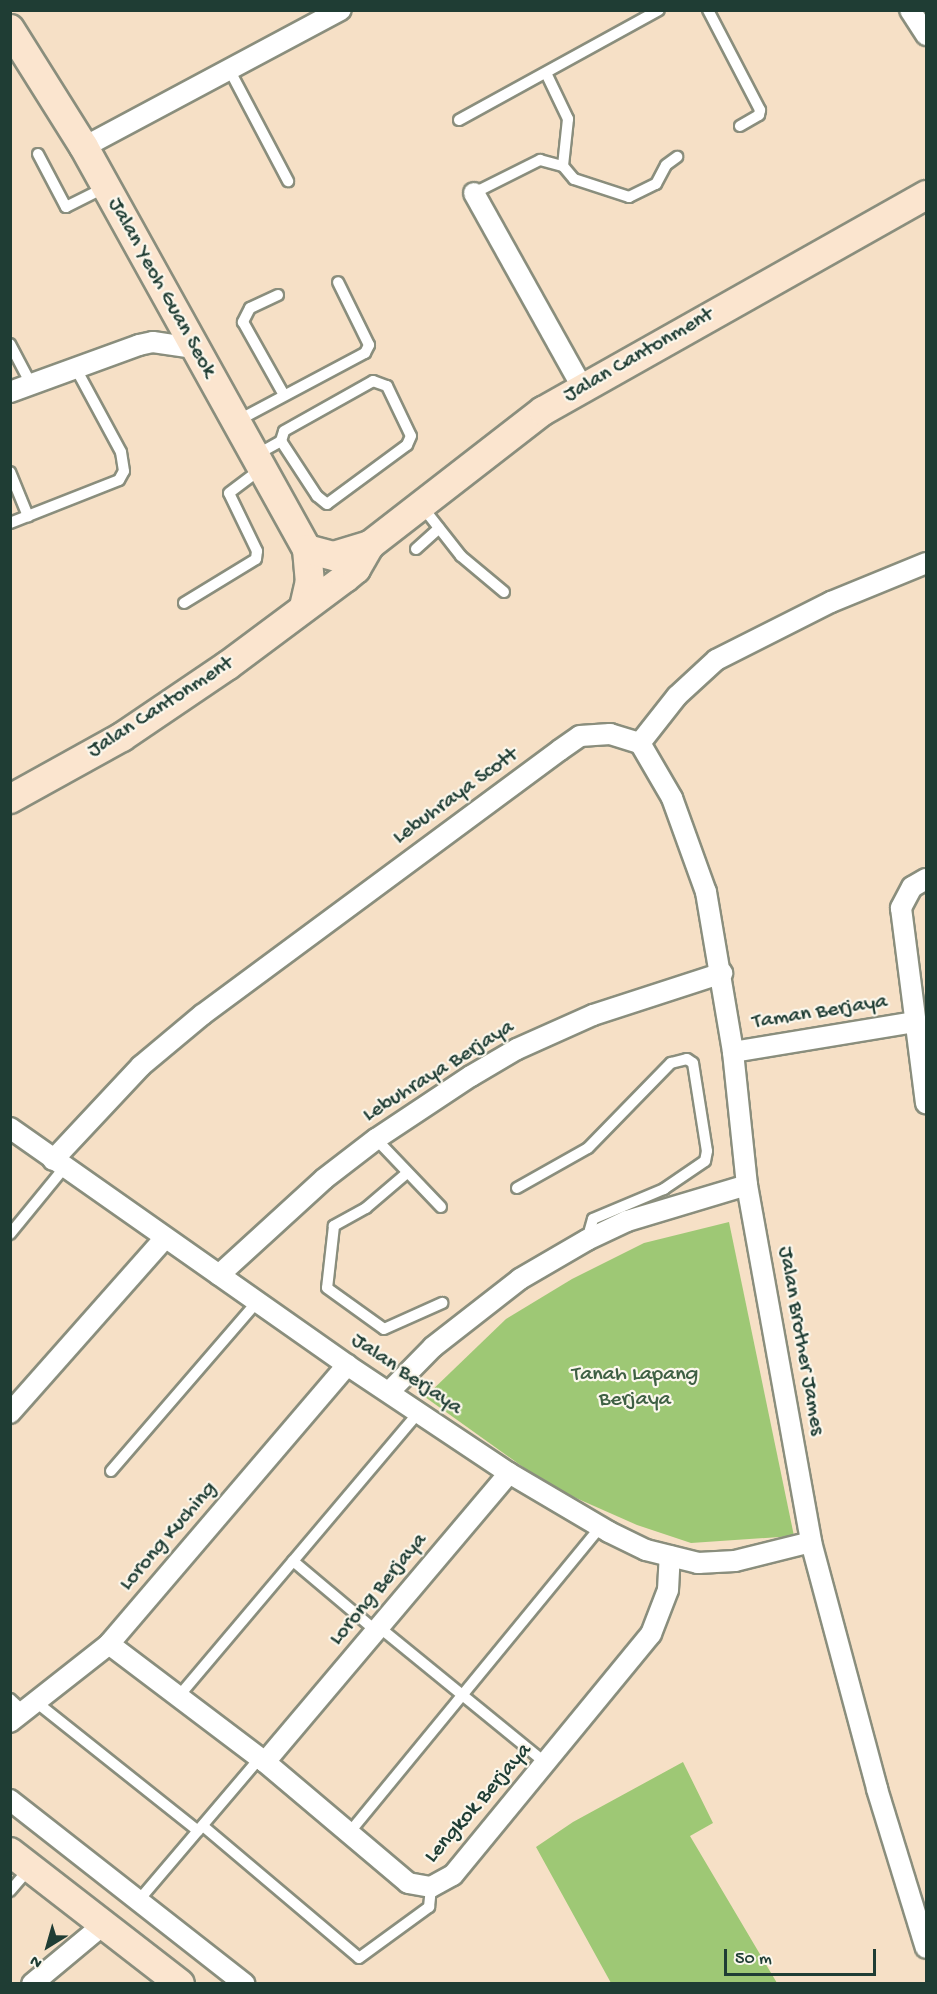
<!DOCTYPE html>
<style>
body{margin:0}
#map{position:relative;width:937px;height:1994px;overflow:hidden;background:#f6e0c6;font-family:"Gochi Hand",sans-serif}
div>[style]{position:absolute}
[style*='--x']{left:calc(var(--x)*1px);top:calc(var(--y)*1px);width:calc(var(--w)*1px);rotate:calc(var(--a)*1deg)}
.green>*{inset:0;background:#9ec875}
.roads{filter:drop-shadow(2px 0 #8a8e7d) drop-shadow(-2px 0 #8a8e7d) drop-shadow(0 2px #8a8e7d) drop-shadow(0 -2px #8a8e7d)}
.lane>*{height:10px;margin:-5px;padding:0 5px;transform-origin:5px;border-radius:5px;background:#fff}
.street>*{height:20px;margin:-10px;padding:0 10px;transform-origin:10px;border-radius:10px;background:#fff}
.secondary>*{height:28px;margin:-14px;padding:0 14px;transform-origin:14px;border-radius:14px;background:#fbe5cf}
span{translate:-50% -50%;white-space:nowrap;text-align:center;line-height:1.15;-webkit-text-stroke:4.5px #fbf7ec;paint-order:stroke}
.street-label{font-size:22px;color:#1f3d34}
.park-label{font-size:22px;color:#3f6044}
.frame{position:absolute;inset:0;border:12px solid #1f3d34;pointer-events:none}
.north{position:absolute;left:18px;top:1916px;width:60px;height:60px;-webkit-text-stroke:4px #fbf7ec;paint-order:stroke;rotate:217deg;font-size:16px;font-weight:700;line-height:24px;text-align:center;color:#1f3d34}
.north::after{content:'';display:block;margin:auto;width:21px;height:27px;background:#1f3d34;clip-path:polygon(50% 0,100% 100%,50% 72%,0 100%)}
.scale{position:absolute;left:724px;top:1949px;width:152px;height:27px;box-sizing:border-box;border:3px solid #1f3d34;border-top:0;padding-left:8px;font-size:18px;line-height:21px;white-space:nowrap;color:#1f3d34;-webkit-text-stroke:4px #fbf7ec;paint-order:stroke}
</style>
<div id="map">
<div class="green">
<div style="clip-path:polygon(729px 1222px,794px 1536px,691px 1543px,637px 1525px,551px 1487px,425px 1397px,506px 1319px,572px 1279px,644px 1243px)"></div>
<div style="clip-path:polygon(683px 1762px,713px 1823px,690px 1836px,777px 1983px,611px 1983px,536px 1847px,573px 1822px)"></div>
</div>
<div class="roads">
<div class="lane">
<div style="--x:708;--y:10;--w:113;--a:62.5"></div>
<div style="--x:760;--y:110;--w:5;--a:101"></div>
<div style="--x:759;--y:115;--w:22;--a:150"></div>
<div style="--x:229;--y:69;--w:127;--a:62.2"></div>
<div style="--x:546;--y:73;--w:51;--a:64.4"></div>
<div style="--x:568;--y:119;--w:47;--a:96.1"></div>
<div style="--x:459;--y:120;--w:228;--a:-28.8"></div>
<div style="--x:38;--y:154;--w:60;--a:62.2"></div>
<div style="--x:66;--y:207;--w:45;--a:-26.6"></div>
<div style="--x:474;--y:193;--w:74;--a:-26.6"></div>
<div style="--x:540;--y:160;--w:24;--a:15"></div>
<div style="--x:563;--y:166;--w:17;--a:50"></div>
<div style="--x:574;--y:179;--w:58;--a:18.1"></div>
<div style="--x:629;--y:197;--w:30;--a:-26"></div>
<div style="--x:656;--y:184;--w:21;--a:-62"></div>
<div style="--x:666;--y:165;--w:14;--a:-36"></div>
<div style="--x:278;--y:295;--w:31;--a:155"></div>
<div style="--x:250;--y:308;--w:16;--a:117"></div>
<div style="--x:243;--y:322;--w:84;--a:60.7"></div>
<div style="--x:10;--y:344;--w:45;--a:62.3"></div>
<div style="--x:237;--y:421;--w:145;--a:-28"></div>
<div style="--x:365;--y:353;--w:9;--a:-63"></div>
<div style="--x:369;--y:345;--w:70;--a:-116.2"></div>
<div style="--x:256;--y:455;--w:29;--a:-29"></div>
<div style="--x:281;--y:441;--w:10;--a:-73"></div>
<div style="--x:284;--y:431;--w:102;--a:-29.3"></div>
<div style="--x:373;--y:381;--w:15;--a:20"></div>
<div style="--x:387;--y:386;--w:55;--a:64.4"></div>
<div style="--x:411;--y:436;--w:10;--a:114"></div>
<div style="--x:407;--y:445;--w:99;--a:143.6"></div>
<div style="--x:327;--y:504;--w:13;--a:-141"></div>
<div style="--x:317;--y:496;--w:66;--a:-123.2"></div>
<div style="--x:10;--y:472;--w:48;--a:67.8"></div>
<div style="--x:421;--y:505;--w:65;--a:51.9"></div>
<div style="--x:461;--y:556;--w:56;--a:39.9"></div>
<div style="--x:10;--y:523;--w:117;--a:-21.5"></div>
<div style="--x:119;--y:480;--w:10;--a:-61"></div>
<div style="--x:124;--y:471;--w:19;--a:-99"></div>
<div style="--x:121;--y:452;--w:97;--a:-118.4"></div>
<div style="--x:416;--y:549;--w:31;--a:-42"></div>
<div style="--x:184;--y:603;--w:84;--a:-31.4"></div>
<div style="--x:256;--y:559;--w:8;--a:-83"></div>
<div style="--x:257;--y:551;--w:64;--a:-115.8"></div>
<div style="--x:229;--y:493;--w:39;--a:-37"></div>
<div style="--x:376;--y:1139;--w:94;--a:46.3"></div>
<div style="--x:407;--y:1173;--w:54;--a:139.5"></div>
<div style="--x:366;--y:1208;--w:37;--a:151"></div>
<div style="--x:334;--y:1226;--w:62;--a:96.4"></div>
<div style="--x:327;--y:1288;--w:70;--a:35.7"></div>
<div style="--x:384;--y:1329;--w:64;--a:-24.1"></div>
<div style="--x:517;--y:1188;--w:81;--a:-29.4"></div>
<div style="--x:588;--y:1148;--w:119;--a:-45.7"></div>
<div style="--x:671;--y:1063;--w:16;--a:-14"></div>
<div style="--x:687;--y:1059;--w:7;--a:34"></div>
<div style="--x:693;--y:1063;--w:89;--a:81"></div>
<div style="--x:707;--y:1151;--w:10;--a:101"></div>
<div style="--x:705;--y:1161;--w:50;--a:145.7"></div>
<div style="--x:664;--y:1189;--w:77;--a:157.1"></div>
<div style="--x:593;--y:1219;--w:22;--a:106"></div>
<div style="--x:10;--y:1234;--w:85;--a:-50.7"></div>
<div style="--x:111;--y:1471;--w:223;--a:-49.2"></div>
<div style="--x:293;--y:1561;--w:109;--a:40.1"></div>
<div style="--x:379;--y:1627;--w:215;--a:39.2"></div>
<div style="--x:179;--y:1696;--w:372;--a:-49.8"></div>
<div style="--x:10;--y:1699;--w:19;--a:43"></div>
<div style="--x:36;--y:1702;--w:207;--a:38.5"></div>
<div style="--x:203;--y:1826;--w:204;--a:40.2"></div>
<div style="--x:359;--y:1958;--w:87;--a:-36.1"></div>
<div style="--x:429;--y:1907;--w:20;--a:-84"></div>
<div style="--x:349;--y:1833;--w:396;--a:-50.6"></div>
<div style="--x:10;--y:1891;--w:30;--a:-49"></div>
<div style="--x:139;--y:1900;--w:187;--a:-49.6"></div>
</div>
<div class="street">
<div style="--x:910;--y:10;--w:30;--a:57"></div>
<div style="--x:84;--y:147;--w:291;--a:-28.1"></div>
<div style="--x:474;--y:193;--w:222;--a:60.9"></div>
<div style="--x:10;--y:392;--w:137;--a:-20"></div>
<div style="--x:139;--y:345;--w:14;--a:-12"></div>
<div style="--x:153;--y:342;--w:40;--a:8.5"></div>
<div style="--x:640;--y:743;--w:64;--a:59.8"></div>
<div style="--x:672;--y:798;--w:100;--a:70.1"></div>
<div style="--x:706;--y:892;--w:162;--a:80.4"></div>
<div style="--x:733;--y:1052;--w:134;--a:84"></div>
<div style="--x:747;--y:1185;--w:363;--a:79.8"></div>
<div style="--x:811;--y:1542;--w:256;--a:75"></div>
<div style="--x:877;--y:1789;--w:166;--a:72.9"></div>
<div style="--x:640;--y:743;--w:60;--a:-51.8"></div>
<div style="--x:677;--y:696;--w:53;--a:-42.7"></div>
<div style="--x:716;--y:660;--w:129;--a:-26.8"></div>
<div style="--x:831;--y:602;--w:103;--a:-22.3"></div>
<div style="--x:926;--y:879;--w:16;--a:150"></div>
<div style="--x:912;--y:887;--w:24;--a:118"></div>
<div style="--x:901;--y:908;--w:197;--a:82.7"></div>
<div style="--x:733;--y:1052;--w:184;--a:-9.4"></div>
<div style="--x:10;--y:1128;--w:412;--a:35.1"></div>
<div style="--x:347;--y:1365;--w:195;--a:33.7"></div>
<div style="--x:509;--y:1473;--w:116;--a:30.5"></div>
<div style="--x:609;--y:1532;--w:41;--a:25.9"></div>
<div style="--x:646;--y:1550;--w:54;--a:14"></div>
<div style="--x:698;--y:1563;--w:37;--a:-3"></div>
<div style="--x:735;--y:1561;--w:78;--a:-14"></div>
<div style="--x:53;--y:1160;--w:129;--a:-46.9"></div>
<div style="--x:141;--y:1066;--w:80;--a:-39.9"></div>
<div style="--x:202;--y:1015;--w:445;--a:-36.5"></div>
<div style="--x:560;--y:750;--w:24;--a:-35"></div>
<div style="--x:580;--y:736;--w:30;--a:-4"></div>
<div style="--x:610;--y:734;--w:31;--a:17"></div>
<div style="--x:219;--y:1275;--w:142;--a:-42.4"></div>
<div style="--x:324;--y:1179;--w:66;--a:-37.6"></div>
<div style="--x:376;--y:1139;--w:114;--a:-33.6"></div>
<div style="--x:471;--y:1076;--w:53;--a:-30.4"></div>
<div style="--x:517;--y:1049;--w:83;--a:-24.1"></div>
<div style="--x:593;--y:1015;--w:136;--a:-18"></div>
<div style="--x:389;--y:1392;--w:63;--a:-45.6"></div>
<div style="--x:433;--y:1347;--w:110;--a:-38"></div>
<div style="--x:520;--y:1279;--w:78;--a:-30.2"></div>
<div style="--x:587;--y:1240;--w:44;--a:-25.4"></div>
<div style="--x:627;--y:1221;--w:125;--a:-16.7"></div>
<div style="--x:10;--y:1413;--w:232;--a:-48.5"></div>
<div style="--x:109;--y:1644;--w:196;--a:37.1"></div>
<div style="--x:265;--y:1762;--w:187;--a:40.2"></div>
<div style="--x:408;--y:1883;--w:23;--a:10"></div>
<div style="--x:431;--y:1887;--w:25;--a:-29"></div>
<div style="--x:453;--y:1875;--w:312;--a:-50.6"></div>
<div style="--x:651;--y:1634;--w:47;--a:-68.9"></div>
<div style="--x:668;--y:1590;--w:34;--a:-87"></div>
<div style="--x:10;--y:1722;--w:126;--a:-38.2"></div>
<div style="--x:109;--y:1644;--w:367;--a:-49.5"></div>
<div style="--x:265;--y:1762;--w:378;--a:-49.8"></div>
<div style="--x:10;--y:1800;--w:298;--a:38.1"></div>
<div style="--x:32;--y:1984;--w:94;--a:-39.8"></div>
</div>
<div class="secondary">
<div style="--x:10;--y:29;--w:139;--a:57.9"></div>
<div style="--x:84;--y:147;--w:460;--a:61"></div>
<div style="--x:307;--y:549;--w:32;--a:85"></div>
<div style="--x:310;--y:581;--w:26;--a:103"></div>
<div style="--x:307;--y:549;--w:28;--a:15"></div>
<div style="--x:334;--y:556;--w:38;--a:-17"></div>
<div style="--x:370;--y:545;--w:219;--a:-37.8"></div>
<div style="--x:543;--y:411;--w:440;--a:-29.4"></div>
<div style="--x:10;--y:799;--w:128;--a:-29"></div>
<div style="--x:122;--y:737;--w:127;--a:-34.1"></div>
<div style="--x:227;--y:666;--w:147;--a:-36.7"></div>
<div style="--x:345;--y:578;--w:14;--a:-39"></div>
<div style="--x:356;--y:569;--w:28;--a:-60"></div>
<div style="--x:10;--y:1852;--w:215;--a:37.8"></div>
</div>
</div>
<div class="street-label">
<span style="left:161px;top:288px;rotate:61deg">Jalan Yeoh Guan Seok</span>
<span style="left:639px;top:356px;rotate:-30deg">Jalan Cantonment</span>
<span style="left:161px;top:708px;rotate:-33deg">Jalan Cantonment</span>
<span style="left:456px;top:797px;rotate:-36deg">Lebuhraya Scott</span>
<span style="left:820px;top:1013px;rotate:-9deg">Taman Berjaya</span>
<span style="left:439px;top:1072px;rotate:-32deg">Lebuhraya Berjaya</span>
<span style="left:800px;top:1341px;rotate:80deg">Jalan Brother James</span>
<span style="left:406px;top:1375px;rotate:34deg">Jalan Berjaya</span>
<span style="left:169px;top:1537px;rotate:-49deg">Lorong Kuching</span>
<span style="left:379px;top:1590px;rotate:-50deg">Lorong Berjaya</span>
<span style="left:479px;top:1804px;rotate:-49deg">Lengkok Berjaya</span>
</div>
<div class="park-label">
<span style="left:635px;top:1388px">Tanah Lapang<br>Berjaya</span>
</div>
<div class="frame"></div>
<div class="north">N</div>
<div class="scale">50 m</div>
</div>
